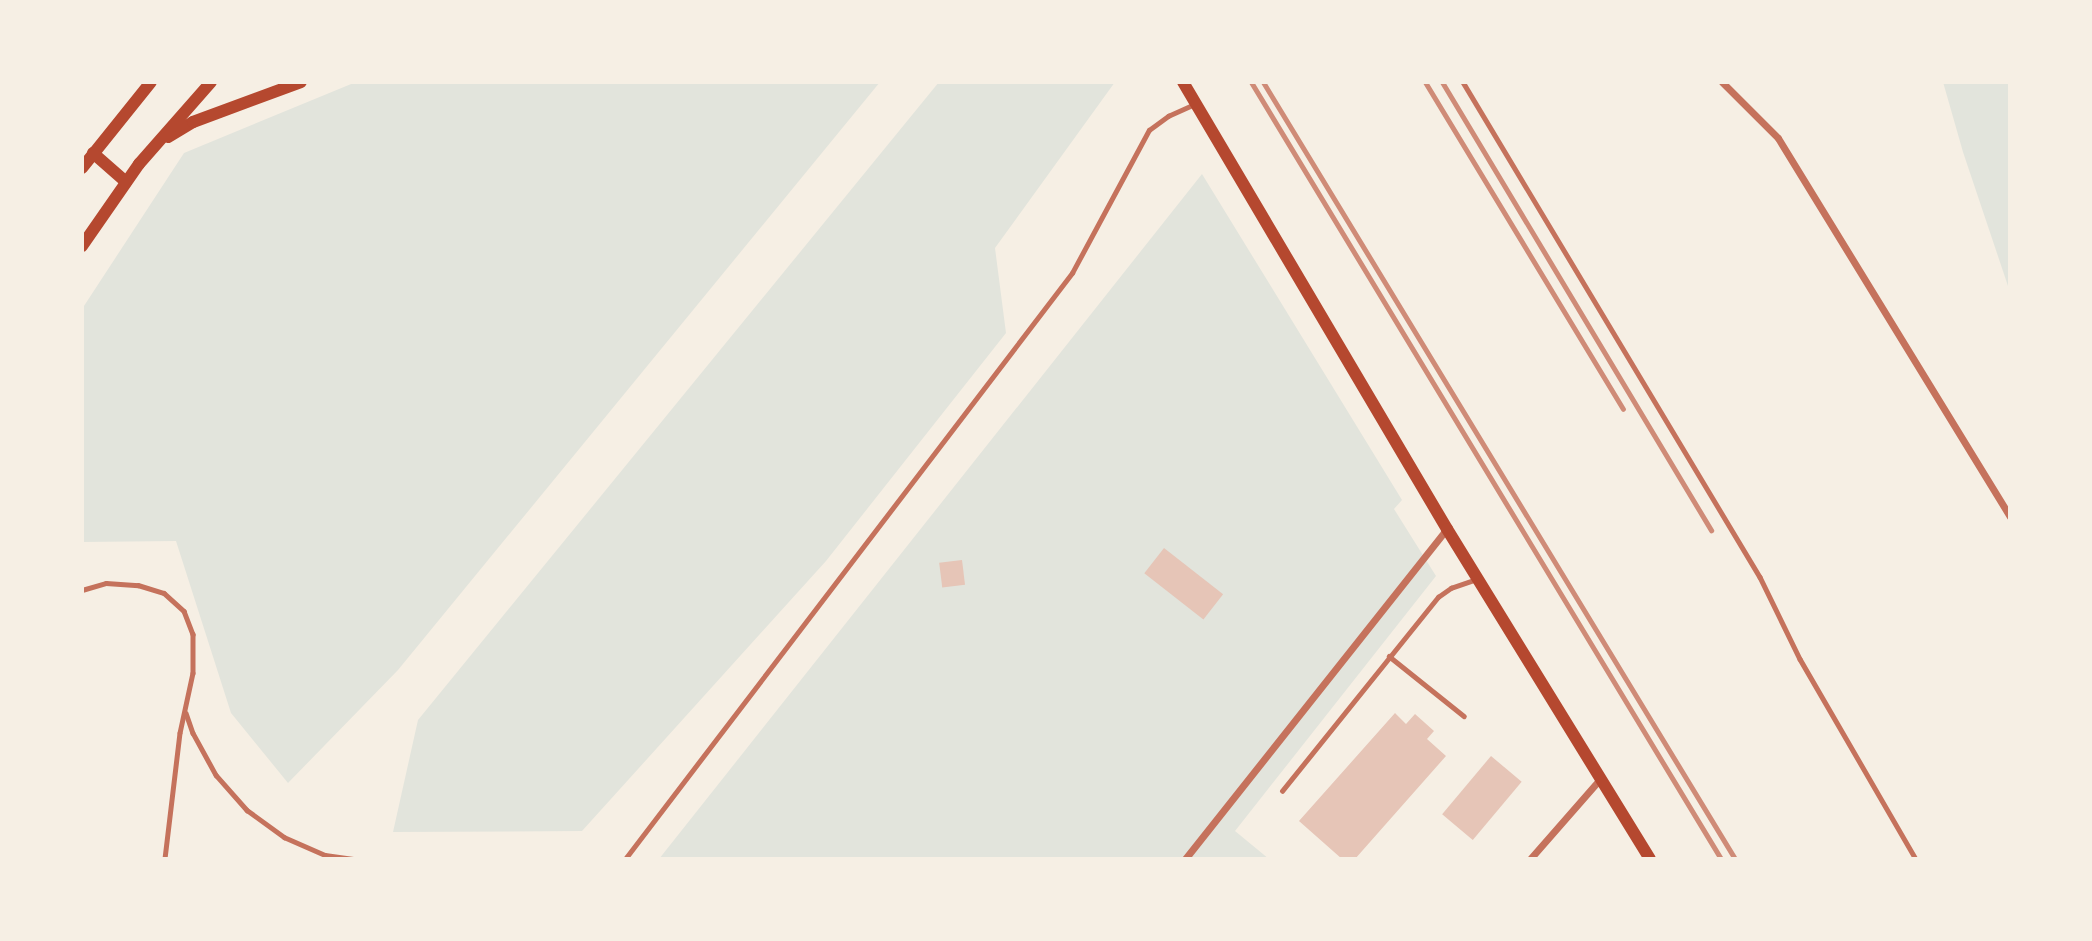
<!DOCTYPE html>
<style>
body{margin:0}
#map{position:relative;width:2092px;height:941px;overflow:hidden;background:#f6efe4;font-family:"Alegreya Sans",sans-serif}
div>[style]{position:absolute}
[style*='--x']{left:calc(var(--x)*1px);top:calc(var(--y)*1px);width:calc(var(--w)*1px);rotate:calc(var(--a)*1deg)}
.green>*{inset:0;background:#e2e4dc}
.building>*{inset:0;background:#e6c5b7;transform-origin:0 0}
.service>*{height:4.5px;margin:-2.25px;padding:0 2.25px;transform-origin:2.25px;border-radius:2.25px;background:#c5725c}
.minor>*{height:7px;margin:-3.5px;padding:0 3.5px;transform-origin:3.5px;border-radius:3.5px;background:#c5725c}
.secondary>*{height:12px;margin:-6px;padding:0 6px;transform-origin:6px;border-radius:6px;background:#b5482f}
.rail>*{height:5px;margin:-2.5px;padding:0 2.5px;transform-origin:2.5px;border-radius:2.5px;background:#cf8b77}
span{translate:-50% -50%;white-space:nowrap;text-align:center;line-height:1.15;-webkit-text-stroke:5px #f6efe4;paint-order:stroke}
.frame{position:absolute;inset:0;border:84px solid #f6efe4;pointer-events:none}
</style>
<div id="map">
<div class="green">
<div style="clip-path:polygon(356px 82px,880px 82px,398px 670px,288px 783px,231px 713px,176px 541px,82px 542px,82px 309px,184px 153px)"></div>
<div style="clip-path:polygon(939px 82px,1115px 82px,995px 248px,1006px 333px,826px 561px,582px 831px,393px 832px,418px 720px)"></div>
<div style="clip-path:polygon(1943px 82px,2010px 82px,2010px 292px,1963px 152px)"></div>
<div style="clip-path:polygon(1202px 174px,1402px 500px,1394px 509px,1436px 576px,1235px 831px,1269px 859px,659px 859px)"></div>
</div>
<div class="building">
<div style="left:1164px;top:548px;width:75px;height:32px;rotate:38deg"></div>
<div style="left:962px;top:560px;width:25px;height:23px;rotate:83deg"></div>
<div style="clip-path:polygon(1395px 713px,1406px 724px,1415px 714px,1434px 731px,1427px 739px,1446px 756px,1355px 859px,1342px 859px,1299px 821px)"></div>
<div style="left:1491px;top:756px;width:40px;height:76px;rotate:40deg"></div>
</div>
<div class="service">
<div style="--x:1463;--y:82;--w:577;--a:59.04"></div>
<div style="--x:1760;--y:577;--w:91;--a:64"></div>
<div style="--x:1800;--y:659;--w:231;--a:59.9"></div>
<div style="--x:82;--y:590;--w:25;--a:-16"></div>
<div style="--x:106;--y:583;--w:32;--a:4"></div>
<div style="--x:138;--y:585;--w:27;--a:17"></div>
<div style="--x:164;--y:593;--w:27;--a:42"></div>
<div style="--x:184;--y:611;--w:25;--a:69"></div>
<div style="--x:193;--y:634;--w:39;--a:90"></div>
<div style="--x:193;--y:673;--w:61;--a:102.2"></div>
<div style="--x:180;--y:733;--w:127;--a:96.8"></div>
<div style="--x:1389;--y:656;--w:96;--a:38.7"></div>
<div style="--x:186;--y:713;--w:21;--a:71"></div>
<div style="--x:193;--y:733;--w:48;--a:61.3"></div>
<div style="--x:216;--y:775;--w:47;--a:48.5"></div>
<div style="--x:247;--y:810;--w:46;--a:36.1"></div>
<div style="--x:284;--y:837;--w:45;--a:23.7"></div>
<div style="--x:325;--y:855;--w:30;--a:8"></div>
<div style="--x:1282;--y:791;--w:249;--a:-51.2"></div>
<div style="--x:1438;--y:597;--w:16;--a:-35"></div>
<div style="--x:1451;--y:588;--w:28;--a:-19"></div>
<div style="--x:625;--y:859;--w:737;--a:-52.66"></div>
<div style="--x:1072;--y:273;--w:162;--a:-61.7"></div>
<div style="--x:1149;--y:130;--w:24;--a:-36"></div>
<div style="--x:1168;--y:116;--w:30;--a:-24"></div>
</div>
<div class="minor">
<div style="--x:1722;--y:82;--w:79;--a:45"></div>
<div style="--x:1778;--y:138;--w:444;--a:58.5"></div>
<div style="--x:1185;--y:859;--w:421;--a:-51.6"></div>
<div style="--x:1530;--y:859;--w:108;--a:-48.8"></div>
</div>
<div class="secondary">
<div style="--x:1183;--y:82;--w:519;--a:59.43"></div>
<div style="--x:1447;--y:529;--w:387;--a:58.4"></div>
<div style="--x:168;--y:137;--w:29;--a:-31"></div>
<div style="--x:193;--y:122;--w:115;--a:-20.3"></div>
<div style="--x:93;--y:153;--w:44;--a:41.3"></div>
<div style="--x:82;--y:168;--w:110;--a:-51.3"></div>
<div style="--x:82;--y:246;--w:100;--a:-55.2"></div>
<div style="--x:139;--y:164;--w:109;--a:-48.7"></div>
</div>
<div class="rail">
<div style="--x:1251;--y:82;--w:908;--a:58.83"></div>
<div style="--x:1263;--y:82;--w:909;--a:58.72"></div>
<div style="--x:1425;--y:82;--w:382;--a:58.8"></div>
<div style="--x:1442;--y:82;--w:523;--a:59.02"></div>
</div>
<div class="frame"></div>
</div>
